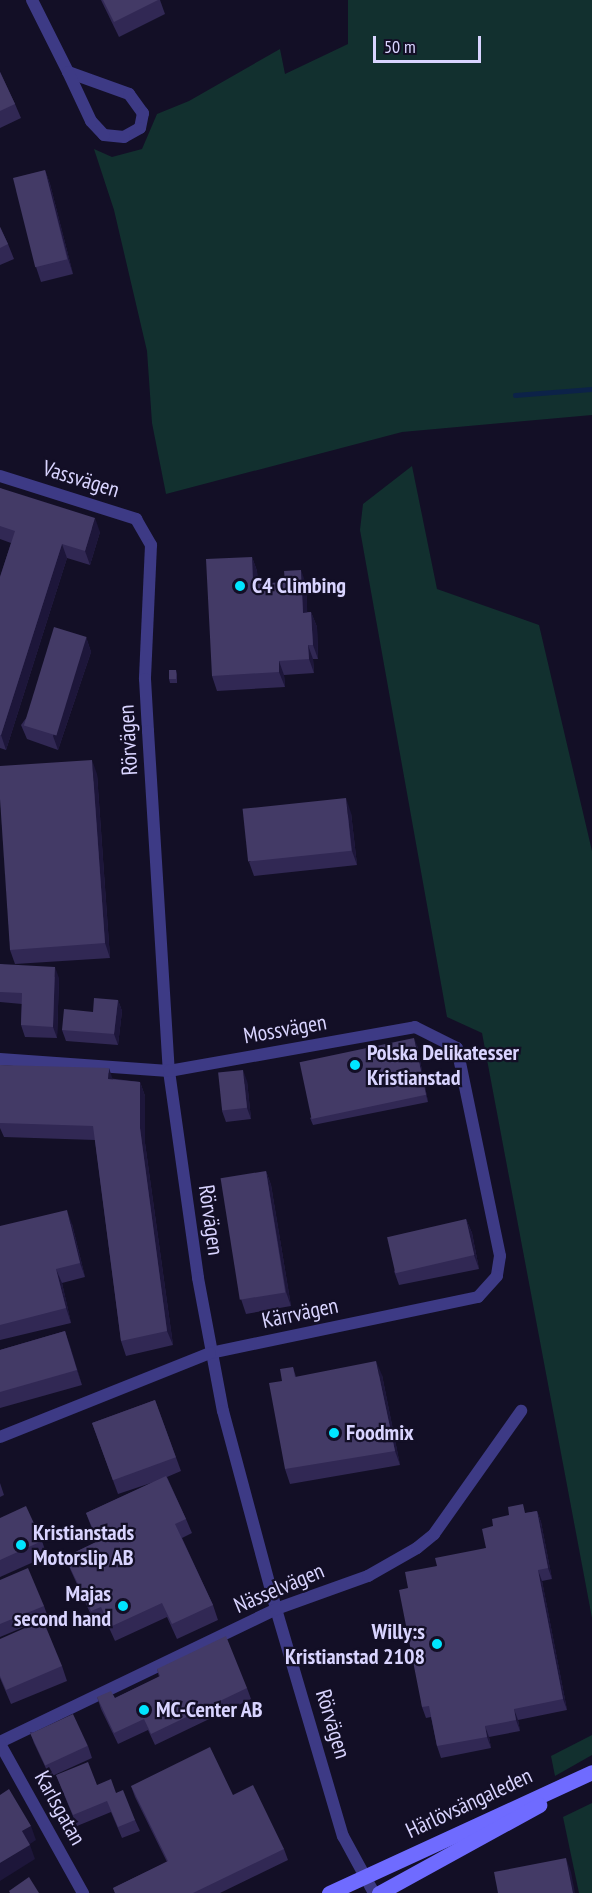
<!DOCTYPE html>
<meta charset="utf-8">
<style>
body{margin:0}
#map{position:relative;width:592px;height:1893px;overflow:hidden;background:#130f26;font-family:"PT Sans Narrow",sans-serif}
div>[style]{position:absolute}
[style*='--x']{left:calc(var(--x)*1px);top:calc(var(--y)*1px);width:calc(var(--w)*1px);rotate:calc(var(--a)*1deg)}
.green>*{inset:0;background:#12302f}
.stream>*{height:4.5px;margin:-2.25px;padding:0 2.25px;transform-origin:2.25px;border-radius:2.25px;background:#0c2248}
.street>*{height:12px;margin:-6px;padding:0 6px;transform-origin:6px;border-radius:6px;background:#3d3a85}
.secondary>*{height:15px;margin:-7.5px;padding:0 7.5px;transform-origin:7.5px;border-radius:7.5px;background:#6f6bff}
.wall>*{inset:0;background:#312854}
.shaded-wall>*{inset:0;background:#1d163a}
.building>*{inset:0;background:#433a66;transform-origin:0 0}
.dots>*{width:16px;height:16px;translate:-50% -50%;box-sizing:border-box;border:3px solid #130f26;border-radius:50%}
span{translate:-50% -50%;white-space:nowrap;text-align:center;line-height:1.15;-webkit-text-stroke:4.5px #130f26;paint-order:stroke}
.street-label{font-size:22px;color:#d9d4ff}
.poi-label{font-size:22px;color:#d9d4ff;font-weight:700}
.left{translate:0 -50%;text-align:left}
.right{translate:-100% -50%;text-align:right}
.scale{position:absolute;left:373px;top:36px;width:108px;height:27px;box-sizing:border-box;border:3px solid #d9d4ff;border-top:0;padding-left:8px;font-size:18px;line-height:21px;white-space:nowrap;color:#d9d4ff;-webkit-text-stroke:4px #130f26;paint-order:stroke}
</style>
<div id="map">
<div class="green">
<div style="clip-path:polygon(348px 0,592px 0,592px 415px,402px 432px,166px 494px,152px 423px,147px 351px,114px 210px,94px 149px,112px 157px,142px 149px,157px 114px,189px 101px,280px 49px,285px 74px,348px 44px)"></div>
<div style="clip-path:polygon(412px 466px,437px 589px,539px 625px,592px 851px,592px 1618px,482px 1033px,447px 1017px,360px 530px,363px 504px)"></div>
<div style="clip-path:polygon(592px 1735px,592px 1755px,555px 1776px,551px 1756px)"></div>
<div style="clip-path:polygon(592px 1803px,592px 1893px,579px 1893px,563px 1817px)"></div>
</div>
<div class="stream">
<div style="--x:515;--y:395;--w:77;--a:-4.5"></div>
</div>
<div class="street">
<div style="--x:32;--y:0;--w:80;--a:63.4"></div>
<div style="--x:68;--y:72;--w:65;--a:19.8"></div>
<div style="--x:129;--y:94;--w:24;--a:54"></div>
<div style="--x:143;--y:113;--w:15;--a:101"></div>
<div style="--x:140;--y:128;--w:18;--a:151"></div>
<div style="--x:124;--y:137;--w:20;--a:-174"></div>
<div style="--x:104;--y:135;--w:19;--a:-133"></div>
<div style="--x:91;--y:121;--w:54;--a:-115.1"></div>
<div style="--x:0;--y:476;--w:143;--a:17.5"></div>
<div style="--x:136;--y:519;--w:30;--a:60"></div>
<div style="--x:151;--y:545;--w:134;--a:92.6"></div>
<div style="--x:145;--y:679;--w:52;--a:86.7"></div>
<div style="--x:148;--y:731;--w:341;--a:86.5"></div>
<div style="--x:169;--y:1071;--w:209;--a:82"></div>
<div style="--x:198;--y:1278;--w:135;--a:79.4"></div>
<div style="--x:223;--y:1411;--w:205;--a:75"></div>
<div style="--x:276;--y:1609;--w:237;--a:73.6"></div>
<div style="--x:343;--y:1836;--w:65;--a:61.5"></div>
<div style="--x:0;--y:1059;--w:169;--a:4.1"></div>
<div style="--x:169;--y:1071;--w:250;--a:-10.1"></div>
<div style="--x:415;--y:1027;--w:47;--a:26.6"></div>
<div style="--x:457;--y:1048;--w:212;--a:78.3"></div>
<div style="--x:500;--y:1256;--w:20;--a:99"></div>
<div style="--x:497;--y:1276;--w:28;--a:132"></div>
<div style="--x:478;--y:1297;--w:274;--a:168.2"></div>
<div style="--x:210;--y:1353;--w:226;--a:158.2"></div>
<div style="--x:0;--y:1742;--w:306;--a:-25.7"></div>
<div style="--x:276;--y:1609;--w:98;--a:-19.7"></div>
<div style="--x:368;--y:1576;--w:56;--a:-29.7"></div>
<div style="--x:417;--y:1548;--w:22;--a:-39"></div>
<div style="--x:434;--y:1534;--w:151;--a:-54.7"></div>
<div style="--x:0;--y:1744;--w:171;--a:60.9"></div>
</div>
<div class="secondary">
<div style="--x:329;--y:1893;--w:289;--a:-24.7"></div>
<div style="--x:379;--y:1893;--w:183;--a:-28.8"></div>
</div>
<div class="wall">
<div style="clip-path:polygon(101px 0,160px 0,165px 14px,119px 37px)"></div>
<div style="clip-path:polygon(0 72px,15px 104px,21px 118px,0 128px)"></div>
<div style="clip-path:polygon(45px 170px,50px 184px,73px 274px,41px 282px,36px 267px)"></div>
<div style="clip-path:polygon(0 227px,8px 244px,14px 259px,0 265px)"></div>
<div style="clip-path:polygon(0 488px,100px 532px,90px 565px,67px 558px,6px 750px,0 748px,0 577px,11px 543px,0 539px)"></div>
<div style="clip-path:polygon(252px 557px,257px 571px,258px 584px,306px 584px,307px 612px,311px 612px,317px 627px,318px 659px,313px 659px,314px 673px,284px 675px,285px 687px,217px 691px,212px 676px)"></div>
<div style="clip-path:polygon(86px 637px,91px 652px,58px 750px,27px 739px,21px 725px)"></div>
<div style="clip-path:polygon(176px 670px,177px 674px,177px 683px,170px 683px,169px 679px)"></div>
<div style="clip-path:polygon(97px 774px,110px 958px,15px 964px,10px 950px)"></div>
<div style="clip-path:polygon(351px 813px,357px 865px,254px 876px,249px 862px)"></div>
<div style="clip-path:polygon(0 964px,59px 978px,57px 1038px,25px 1037px,21px 1025px,22px 1004px,0 1002px)"></div>
<div style="clip-path:polygon(118px 1000px,122px 1011px,118px 1045px,66px 1041px,62px 1030px,93px 1012px)"></div>
<div style="clip-path:polygon(417px 1045px,428px 1102px,313px 1125px,310px 1118px)"></div>
<div style="clip-path:polygon(0 1065px,140px 1082px,145px 1096px,145px 1143px,173px 1345px,126px 1356px,121px 1341px,95px 1140px,4px 1137px,0 1128px)"></div>
<div style="clip-path:polygon(247px 1081px,251px 1119px,226px 1122px,222px 1111px)"></div>
<div style="clip-path:polygon(266px 1171px,271px 1185px,291px 1306px,246px 1314px,241px 1299px)"></div>
<div style="clip-path:polygon(466px 1219px,472px 1233px,479px 1269px,399px 1285px,394px 1271px)"></div>
<div style="clip-path:polygon(72px 1224px,85px 1277px,62px 1283px,71px 1323px,0 1340px,0 1226px)"></div>
<div style="clip-path:polygon(65px 1331px,82px 1385px,0 1408px,0 1350px)"></div>
<div style="clip-path:polygon(293px 1367px,296px 1377px,382px 1375px,400px 1465px,290px 1484px,285px 1469px)"></div>
<div style="clip-path:polygon(155px 1400px,181px 1471px,167px 1477px,186px 1519px,192px 1533px,182px 1538px,213px 1605px,218px 1620px,177px 1639px,167px 1617px,115px 1641px,106px 1621px,96px 1626px,71px 1571px,65px 1557px,97px 1542px,86px 1513px,154px 1482px,118px 1494px,92px 1423px)"></div>
<div style="clip-path:polygon(0 1483px,4px 1495px,0 1497px)"></div>
<div style="clip-path:polygon(537px 1511px,541px 1522px,552px 1579px,542px 1581px,567px 1710px,518px 1720px,520px 1731px,489px 1737px,491px 1748px,441px 1758px,437px 1746px,431px 1717px,426px 1718px,422px 1707px,408px 1588px,437px 1566px,486px 1548px,493px 1526px,526px 1513px)"></div>
<div style="clip-path:polygon(0 1518px,42px 1541px,47px 1556px,0 1577px)"></div>
<div style="clip-path:polygon(0 1580px,44px 1606px,48px 1617px,0 1637px)"></div>
<div style="clip-path:polygon(0 1639px,62px 1666px,67px 1681px,11px 1704px,0 1678px)"></div>
<div style="clip-path:polygon(157px 1669px,247px 1688px,251px 1699px,155px 1745px,148px 1730px,118px 1744px,101px 1709px,97px 1697px,115px 1698px,159px 1677px)"></div>
<div style="clip-path:polygon(30px 1732px,88px 1746px,92px 1758px,50px 1777px,34px 1743px)"></div>
<div style="clip-path:polygon(56px 1775px,116px 1793px,135px 1820px,140px 1831px,122px 1838px,111px 1812px,77px 1826px)"></div>
<div style="clip-path:polygon(131px 1786px,233px 1795px,284px 1849px,288px 1860px,220px 1893px,115px 1893px,113px 1888px,167px 1862px,135px 1797px)"></div>
</div>
<div class="shaded-wall">
<div style="clip-path:polygon(45px 170px,50px 184px,73px 274px,68px 259px)"></div>
<div style="clip-path:polygon(95px 518px,100px 532px,90px 565px,85px 551px)"></div>
<div style="clip-path:polygon(62px 544px,67px 558px,6px 750px,1px 735px)"></div>
<div style="clip-path:polygon(252px 557px,257px 571px,258px 599px,253px 584px)"></div>
<div style="clip-path:polygon(301px 570px,306px 584px,308px 627px,303px 613px)"></div>
<div style="clip-path:polygon(311px 612px,317px 627px,318px 659px,313px 645px)"></div>
<div style="clip-path:polygon(86px 637px,91px 652px,58px 750px,53px 736px)"></div>
<div style="clip-path:polygon(308px 645px,313px 659px,314px 673px,309px 659px)"></div>
<div style="clip-path:polygon(279px 661px,284px 675px,285px 687px,279px 672px)"></div>
<div style="clip-path:polygon(92px 760px,97px 774px,110px 958px,105px 943px)"></div>
<div style="clip-path:polygon(346px 798px,351px 813px,357px 865px,352px 851px)"></div>
<div style="clip-path:polygon(55px 967px,59px 978px,57px 1038px,53px 1027px)"></div>
<div style="clip-path:polygon(118px 1000px,122px 1011px,118px 1045px,114px 1034px)"></div>
<div style="clip-path:polygon(414px 1038px,417px 1045px,428px 1102px,426px 1095px)"></div>
<div style="clip-path:polygon(109px 1068px,114px 1083px,108px 1079px)"></div>
<div style="clip-path:polygon(243px 1070px,247px 1081px,251px 1119px,247px 1108px)"></div>
<div style="clip-path:polygon(140px 1082px,145px 1096px,145px 1143px,173px 1345px,167px 1331px,140px 1128px)"></div>
<div style="clip-path:polygon(266px 1171px,271px 1185px,291px 1306px,286px 1292px)"></div>
<div style="clip-path:polygon(67px 1210px,72px 1224px,85px 1277px,80px 1263px)"></div>
<div style="clip-path:polygon(466px 1219px,472px 1233px,479px 1269px,474px 1255px)"></div>
<div style="clip-path:polygon(56px 1269px,62px 1283px,71px 1323px,66px 1308px)"></div>
<div style="clip-path:polygon(65px 1331px,70px 1345px,82px 1385px,77px 1370px)"></div>
<div style="clip-path:polygon(376px 1361px,382px 1375px,400px 1465px,395px 1451px)"></div>
<div style="clip-path:polygon(537px 1511px,541px 1522px,552px 1579px,548px 1568px)"></div>
<div style="clip-path:polygon(538px 1570px,542px 1581px,567px 1710px,563px 1699px)"></div>
<div style="clip-path:polygon(514px 1709px,518px 1720px,520px 1731px,516px 1720px)"></div>
<div style="clip-path:polygon(485px 1726px,489px 1737px,491px 1748px,487px 1737px)"></div>
<div style="clip-path:polygon(31px 1826px,36px 1840px,27px 1846px,22px 1831px)"></div>
<div style="clip-path:polygon(30px 1845px,35px 1859px,0 1881px,0 1863px)"></div>
<div style="clip-path:polygon(566px 1858px,571px 1872px,575px 1893px,573px 1893px)"></div>
</div>
<div class="building">
<div style="clip-path:polygon(103px 0,158px 0,114px 22px)"></div>
<div style="clip-path:polygon(0 72px,15px 104px,0 111px)"></div>
<div style="left:45px;top:170px;width:92px;height:33px;rotate:76deg"></div>
<div style="clip-path:polygon(0 227px,8px 244px,0 248px)"></div>
<div style="clip-path:polygon(0 488px,95px 518px,85px 551px,62px 544px,1px 735px,0 735px,0 577px,15px 531px,0 526px)"></div>
<div style="clip-path:polygon(252px 557px,253px 584px,285px 582px,284px 571px,301px 570px,303px 613px,311px 612px,313px 645px,308px 645px,309px 659px,279px 661px,279px 672px,212px 676px,206px 559px)"></div>
<div style="left:54px;top:627px;width:34px;height:103px;rotate:17deg"></div>
<div style="left:169px;top:670px;width:7px;height:9px"></div>
<div style="clip-path:polygon(92px 760px,105px 943px,10px 950px,0 799px,0 766px)"></div>
<div style="left:346px;top:798px;width:53px;height:104px;rotate:84deg"></div>
<div style="clip-path:polygon(0 964px,55px 967px,53px 1027px,21px 1025px,22px 993px,0 992px)"></div>
<div style="clip-path:polygon(94px 998px,118px 1000px,114px 1034px,62px 1030px,64px 1009px,93px 1012px)"></div>
<div style="left:414px;top:1038px;width:58px;height:117px;rotate:78deg"></div>
<div style="clip-path:polygon(0 1065px,109px 1068px,108px 1079px,140px 1082px,140px 1128px,167px 1331px,121px 1341px,93px 1126px,0 1123px)"></div>
<div style="left:243px;top:1070px;width:38px;height:25px;rotate:84deg"></div>
<div style="left:266px;top:1171px;width:123px;height:46px;rotate:81deg"></div>
<div style="clip-path:polygon(67px 1210px,80px 1263px,56px 1269px,66px 1308px,0 1325px,0 1226px)"></div>
<div style="left:466px;top:1219px;width:37px;height:81px;rotate:77deg"></div>
<div style="clip-path:polygon(65px 1331px,77px 1370px,0 1392px,0 1350px)"></div>
<div style="clip-path:polygon(376px 1361px,395px 1451px,285px 1469px,269px 1383px,282px 1381px,280px 1369px,293px 1367px,295px 1377px)"></div>
<div style="left:155px;top:1400px;width:61px;height:67px;rotate:70deg"></div>
<div style="clip-path:polygon(166px 1476px,186px 1519px,175px 1524px,213px 1605px,172px 1624px,162px 1603px,110px 1627px,101px 1607px,91px 1611px,65px 1557px,98px 1541px,86px 1513px)"></div>
<div style="clip-path:polygon(523px 1504px,525px 1513px,537px 1511px,548px 1568px,538px 1570px,563px 1699px,514px 1709px,516px 1720px,485px 1726px,487px 1737px,437px 1746px,429px 1706px,422px 1707px,399px 1590px,408px 1588px,405px 1572px,437px 1566px,435px 1558px,486px 1548px,482px 1529px,493px 1526px,492px 1519px,509px 1515px,508px 1507px)"></div>
<div style="clip-path:polygon(26px 1506px,42px 1541px,0 1560px,0 1518px)"></div>
<div style="clip-path:polygon(28px 1568px,44px 1606px,0 1624px,0 1580px)"></div>
<div style="clip-path:polygon(43px 1620px,62px 1666px,6px 1690px,0 1676px,0 1639px)"></div>
<div style="clip-path:polygon(226px 1636px,247px 1688px,151px 1734px,144px 1719px,114px 1733px,97px 1697px,111px 1691px,115px 1698px,160px 1676px,157px 1669px)"></div>
<div style="left:73px;top:1714px;width:35px;height:47px;rotate:65deg"></div>
<div style="clip-path:polygon(210px 1747px,233px 1795px,253px 1785px,284px 1849px,193px 1893px,115px 1893px,113px 1888px,168px 1861px,131px 1786px)"></div>
<div style="clip-path:polygon(88px 1762px,97px 1785px,111px 1779px,116px 1793px,123px 1790px,135px 1820px,118px 1827px,107px 1801px,73px 1815px,56px 1775px)"></div>
<div style="clip-path:polygon(9px 1789px,31px 1826px,22px 1831px,30px 1845px,0 1863px,0 1795px)"></div>
<div style="clip-path:polygon(566px 1858px,573px 1893px,498px 1893px,494px 1872px)"></div>
<div style="clip-path:polygon(29px 1877px,39px 1893px,10px 1893px,9px 1891px)"></div>
</div>
<div class="dots">
<div style="left:240px;top:586px;background:#00e5ff"></div>
<div style="left:355px;top:1065px;background:#00e5ff"></div>
<div style="left:334px;top:1433px;background:#00e5ff"></div>
<div style="left:21px;top:1545px;background:#00e5ff"></div>
<div style="left:123px;top:1606px;background:#00e5ff"></div>
<div style="left:437px;top:1644px;background:#00e5ff"></div>
<div style="left:144px;top:1710px;background:#00e5ff"></div>
</div>
<div class="street-label">
<span style="left:81px;top:479px;rotate:17deg">Vassvägen</span>
<span style="left:128px;top:740px;rotate:-93deg">Rörvägen</span>
<span style="left:285px;top:1029px;rotate:-10deg">Mossvägen</span>
<span style="left:211px;top:1220px;rotate:82deg">Rörvägen</span>
<span style="left:300px;top:1313px;rotate:-12deg">Kärrvägen</span>
<span style="left:279px;top:1588px;rotate:-23deg">Nässelvägen</span>
<span style="left:333px;top:1724px;rotate:73deg">Rörvägen</span>
<span style="left:469px;top:1803px;rotate:-25deg">Härlövsängaleden</span>
<span style="left:60px;top:1808px;rotate:61deg">Karlsgatan</span>
</div>
<div class="poi-label">
<span class="left" style="left:252px;top:586px">C4 Climbing</span>
<span class="left" style="left:367px;top:1065px">Polska Delikatesser<br>Kristianstad</span>
<span class="left" style="left:346px;top:1433px">Foodmix</span>
<span class="left" style="left:33px;top:1545px">Kristianstads<br>Motorslip AB</span>
<span class="right" style="left:111px;top:1606px">Majas<br>second hand</span>
<span class="right" style="left:425px;top:1644px">Willy:s<br>Kristianstad 2108</span>
<span class="left" style="left:156px;top:1710px">MC-Center AB</span>
</div>
<div class="scale">50 m</div>
</div>
